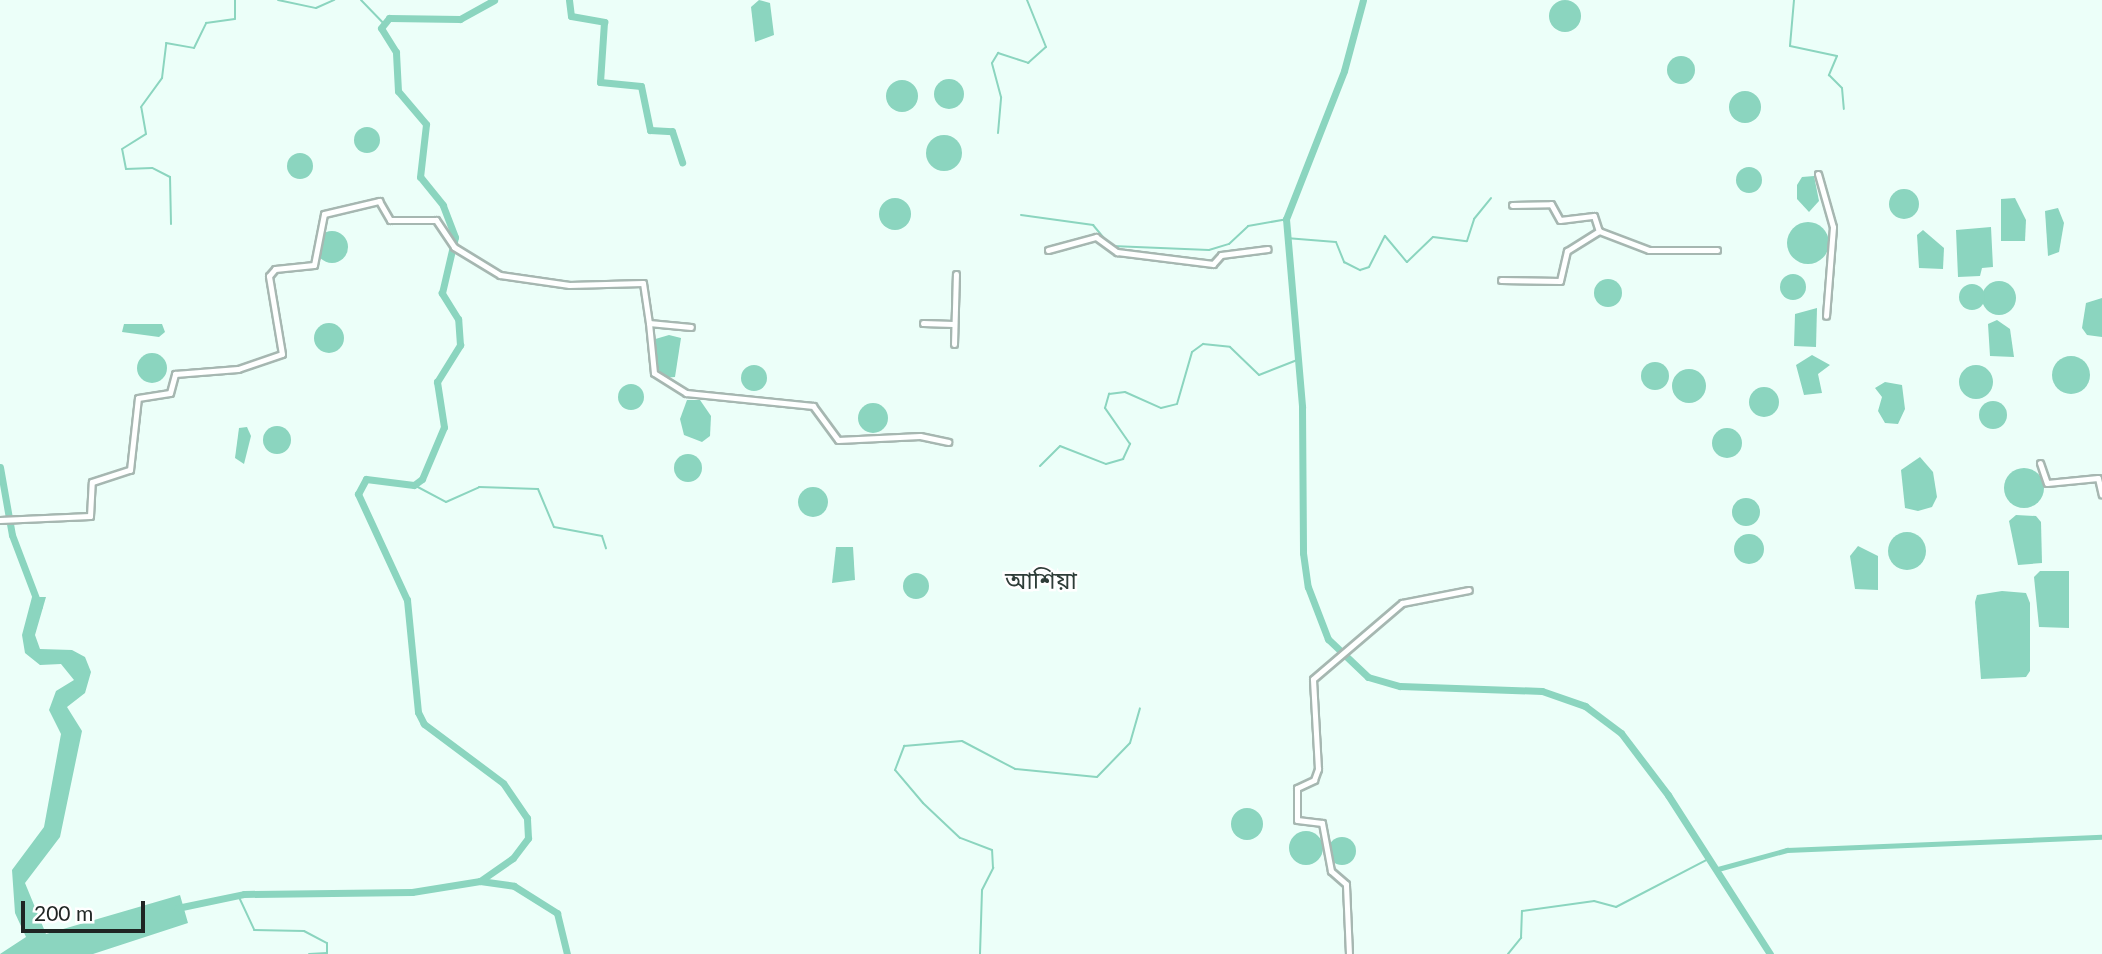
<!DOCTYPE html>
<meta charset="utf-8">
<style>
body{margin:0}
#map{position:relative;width:2102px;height:954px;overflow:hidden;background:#ecfff9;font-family:Lato,"Noto Sans Bengali",sans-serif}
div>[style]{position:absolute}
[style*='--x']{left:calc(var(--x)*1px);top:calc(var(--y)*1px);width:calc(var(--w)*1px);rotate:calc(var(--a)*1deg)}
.water>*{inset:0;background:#8bd5bf}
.round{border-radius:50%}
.stream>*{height:2px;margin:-1px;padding:0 1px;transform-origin:1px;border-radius:1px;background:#8bd5bf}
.canal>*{height:4.5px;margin:-2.25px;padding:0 2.25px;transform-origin:2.25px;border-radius:2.25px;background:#8bd5bf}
.river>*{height:7px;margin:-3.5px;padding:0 3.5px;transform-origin:3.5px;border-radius:3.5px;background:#8bd5bf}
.roads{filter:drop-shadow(2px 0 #a6b7b1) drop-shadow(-2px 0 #a6b7b1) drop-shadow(0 2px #a6b7b1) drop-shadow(0 -2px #a6b7b1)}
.street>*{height:5px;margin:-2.5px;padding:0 2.5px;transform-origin:2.5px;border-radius:2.5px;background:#fff}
span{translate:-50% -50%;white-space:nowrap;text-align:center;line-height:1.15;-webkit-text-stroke:5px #fff;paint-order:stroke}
.quarter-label{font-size:24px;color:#2e3d38}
.scale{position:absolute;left:21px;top:901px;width:124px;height:32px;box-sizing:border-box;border:4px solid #1f2523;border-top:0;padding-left:9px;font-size:21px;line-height:24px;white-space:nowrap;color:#1f2523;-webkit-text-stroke:5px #fff;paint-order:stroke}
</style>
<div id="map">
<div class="water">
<div style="clip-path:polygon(759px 0,770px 3px,774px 35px,755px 42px,751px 7px)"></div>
<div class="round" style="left:1549px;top:0;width:32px;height:32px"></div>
<div class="round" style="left:1667px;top:56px;width:28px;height:28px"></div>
<div class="round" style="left:934px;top:79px;width:30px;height:30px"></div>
<div class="round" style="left:886px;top:80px;width:32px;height:32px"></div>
<div class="round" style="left:1729px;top:91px;width:32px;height:32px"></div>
<div class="round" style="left:354px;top:127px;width:26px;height:26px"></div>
<div class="round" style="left:926px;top:135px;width:36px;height:36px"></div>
<div class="round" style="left:287px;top:153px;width:26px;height:26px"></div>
<div class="round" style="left:1736px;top:167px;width:26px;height:26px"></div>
<div style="clip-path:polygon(1814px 176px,1819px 201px,1809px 212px,1797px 199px,1797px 185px,1802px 177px)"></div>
<div class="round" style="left:1889px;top:189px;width:30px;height:30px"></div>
<div class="round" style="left:879px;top:198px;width:32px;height:32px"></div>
<div style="clip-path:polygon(2015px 198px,2026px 220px,2025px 241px,2001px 241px,2001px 199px)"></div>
<div style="clip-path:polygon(2058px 208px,2064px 223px,2059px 252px,2048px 256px,2045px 211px)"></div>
<div class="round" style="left:1787px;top:222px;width:42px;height:42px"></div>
<div style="clip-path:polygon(1991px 227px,1993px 267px,1982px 268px,1980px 276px,1958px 277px,1956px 230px)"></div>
<div style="clip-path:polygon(1923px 230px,1944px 248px,1943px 269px,1919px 268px,1917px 235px)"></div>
<div class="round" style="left:316px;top:231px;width:32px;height:32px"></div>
<div class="round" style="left:1780px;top:274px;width:26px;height:26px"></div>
<div class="round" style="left:1594px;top:279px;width:28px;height:28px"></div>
<div class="round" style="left:1982px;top:281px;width:34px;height:34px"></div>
<div class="round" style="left:1959px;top:284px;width:26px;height:26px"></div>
<div style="clip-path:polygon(2102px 298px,2102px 337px,2087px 335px,2082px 328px,2086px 303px)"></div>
<div style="clip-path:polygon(1817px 308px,1816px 347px,1794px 346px,1795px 314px)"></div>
<div style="clip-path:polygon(1997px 320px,2010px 329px,2014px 357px,1990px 356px,1988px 324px)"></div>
<div class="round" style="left:314px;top:323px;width:30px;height:30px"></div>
<div style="clip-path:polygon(162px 324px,165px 332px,159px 337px,122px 332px,124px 324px)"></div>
<div style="clip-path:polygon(669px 335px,681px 338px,675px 377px,662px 378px,650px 347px,652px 340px)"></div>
<div class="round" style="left:137px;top:353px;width:30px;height:30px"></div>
<div style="clip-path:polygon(1812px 355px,1830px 365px,1818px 374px,1822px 393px,1804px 395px,1796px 365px)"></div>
<div class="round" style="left:2052px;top:356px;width:38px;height:38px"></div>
<div class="round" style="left:1641px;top:362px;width:28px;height:28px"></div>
<div class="round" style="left:1959px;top:365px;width:34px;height:34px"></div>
<div class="round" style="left:741px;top:365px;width:26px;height:26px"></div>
<div class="round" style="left:1672px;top:369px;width:34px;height:34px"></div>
<div style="clip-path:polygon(1885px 382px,1902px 385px,1905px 409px,1898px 424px,1885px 423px,1878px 411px,1882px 397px,1875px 388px)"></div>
<div class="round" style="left:618px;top:384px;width:26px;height:26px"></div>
<div class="round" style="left:1749px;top:387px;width:30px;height:30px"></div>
<div style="clip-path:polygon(687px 400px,700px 400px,711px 416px,710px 436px,702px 442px,684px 435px,680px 419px)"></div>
<div class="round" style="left:1979px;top:401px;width:28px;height:28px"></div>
<div class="round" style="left:858px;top:403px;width:30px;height:30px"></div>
<div class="round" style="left:263px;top:426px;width:28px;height:28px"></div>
<div class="round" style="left:1712px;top:428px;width:30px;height:30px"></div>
<div style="clip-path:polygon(239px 428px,247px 427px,251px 436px,244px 464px,235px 458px)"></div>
<div class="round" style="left:674px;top:454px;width:28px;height:28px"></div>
<div style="clip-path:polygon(1920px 457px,1933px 472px,1937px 497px,1932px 507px,1918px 511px,1905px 508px,1901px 470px)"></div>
<div class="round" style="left:2004px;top:468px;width:40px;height:40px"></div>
<div class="round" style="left:798px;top:487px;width:30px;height:30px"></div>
<div class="round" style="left:1732px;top:498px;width:28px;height:28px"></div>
<div style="clip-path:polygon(2016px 515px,2036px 516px,2041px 522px,2042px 563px,2018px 565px,2009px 521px)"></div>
<div class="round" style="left:1888px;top:532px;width:38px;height:38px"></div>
<div class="round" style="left:1734px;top:534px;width:30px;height:30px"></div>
<div style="clip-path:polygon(1858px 546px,1878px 556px,1878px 590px,1855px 589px,1850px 556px)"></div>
<div style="clip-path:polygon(836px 547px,853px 547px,855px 580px,832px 583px)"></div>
<div style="clip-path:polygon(2040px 571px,2069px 571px,2069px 628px,2039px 627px,2034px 577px)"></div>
<div class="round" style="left:903px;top:573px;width:26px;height:26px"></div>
<div style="clip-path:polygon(2002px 591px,2026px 593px,2030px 603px,2030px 671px,2026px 677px,1981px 679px,1975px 602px,1977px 595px)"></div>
<div style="clip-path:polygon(32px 597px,46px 597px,35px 635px,40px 649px,72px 650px,85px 657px,91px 672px,85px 693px,67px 707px,82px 731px,60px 837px,25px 883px,46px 934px,180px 895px,188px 923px,93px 954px,0 954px,26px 937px,15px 913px,12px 870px,44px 827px,61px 734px,49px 710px,56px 691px,74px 680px,61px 664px,40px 665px,25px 653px,22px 635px)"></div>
<div class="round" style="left:1231px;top:808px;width:32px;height:32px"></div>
<div class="round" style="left:1289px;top:831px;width:34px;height:34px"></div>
<div class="round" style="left:1328px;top:837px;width:28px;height:28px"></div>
</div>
<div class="stream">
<div style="--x:278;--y:0;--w:39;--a:12"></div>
<div style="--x:316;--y:8;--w:20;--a:-24"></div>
<div style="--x:361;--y:0;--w:32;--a:46"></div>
<div style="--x:1794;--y:0;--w:46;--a:95"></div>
<div style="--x:1790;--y:46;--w:48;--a:12"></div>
<div style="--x:1837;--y:56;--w:21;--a:113"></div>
<div style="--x:1829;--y:75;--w:18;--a:45"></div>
<div style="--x:1842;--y:88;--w:21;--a:85"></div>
<div style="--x:998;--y:133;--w:36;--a:-85"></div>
<div style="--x:1001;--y:97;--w:35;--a:-105"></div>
<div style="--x:992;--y:63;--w:12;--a:-59"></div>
<div style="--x:998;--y:53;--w:32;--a:18"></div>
<div style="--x:1028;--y:63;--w:24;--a:-42"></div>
<div style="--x:1046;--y:47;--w:51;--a:-112"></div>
<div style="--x:1021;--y:215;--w:73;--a:7.9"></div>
<div style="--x:1093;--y:225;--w:23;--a:50"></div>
<div style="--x:171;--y:224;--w:47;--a:-91.2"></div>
<div style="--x:170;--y:177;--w:20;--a:-153"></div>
<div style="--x:152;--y:168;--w:26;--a:178"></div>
<div style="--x:126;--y:169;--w:20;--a:-101"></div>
<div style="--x:122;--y:149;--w:28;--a:-32"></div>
<div style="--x:146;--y:134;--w:27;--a:-100"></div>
<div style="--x:141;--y:107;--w:36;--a:-54"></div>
<div style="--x:162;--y:78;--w:35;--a:-83"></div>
<div style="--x:166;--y:43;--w:28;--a:10"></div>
<div style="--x:194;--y:48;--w:28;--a:-64"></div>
<div style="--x:206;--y:23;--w:29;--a:-8"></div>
<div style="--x:235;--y:19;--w:19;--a:-90"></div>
<div style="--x:1286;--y:238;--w:50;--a:4.6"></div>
<div style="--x:1336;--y:242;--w:22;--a:68"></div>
<div style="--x:1344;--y:262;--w:18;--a:27"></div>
<div style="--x:1360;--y:270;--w:9;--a:-18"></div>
<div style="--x:1369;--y:267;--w:35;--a:-63"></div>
<div style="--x:1385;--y:236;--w:34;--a:50"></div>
<div style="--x:1407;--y:262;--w:36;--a:-44"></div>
<div style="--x:1433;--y:237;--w:34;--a:7"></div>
<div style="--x:1467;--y:241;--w:23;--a:-72"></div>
<div style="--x:1474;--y:219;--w:27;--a:-51"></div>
<div style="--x:1112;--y:246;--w:97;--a:2.4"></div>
<div style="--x:1209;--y:250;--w:21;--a:-17"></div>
<div style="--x:1229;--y:244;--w:26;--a:-43"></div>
<div style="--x:1248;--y:226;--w:39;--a:-10"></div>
<div style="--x:1040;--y:466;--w:28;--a:-45"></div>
<div style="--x:1060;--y:446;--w:49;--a:21.4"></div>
<div style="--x:1106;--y:464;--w:18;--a:-16"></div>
<div style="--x:1123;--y:459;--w:17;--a:-65"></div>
<div style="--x:1130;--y:444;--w:44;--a:-124.8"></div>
<div style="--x:1105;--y:408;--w:15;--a:-74"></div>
<div style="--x:1109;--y:394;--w:16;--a:-7"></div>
<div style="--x:1125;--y:392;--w:39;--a:24"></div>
<div style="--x:1161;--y:408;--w:16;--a:-14"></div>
<div style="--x:1177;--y:404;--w:54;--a:-73.9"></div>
<div style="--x:1192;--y:352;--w:14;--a:-36"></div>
<div style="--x:1203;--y:344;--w:27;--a:6"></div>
<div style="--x:1230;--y:347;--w:40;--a:44"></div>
<div style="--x:1259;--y:375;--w:41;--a:-21.5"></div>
<div style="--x:414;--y:485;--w:36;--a:28"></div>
<div style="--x:446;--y:502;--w:36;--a:-24"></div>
<div style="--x:479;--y:487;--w:59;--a:1.9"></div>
<div style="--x:538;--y:489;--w:41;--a:67.2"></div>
<div style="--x:554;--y:527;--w:49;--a:10.6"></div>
<div style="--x:602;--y:536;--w:13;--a:72"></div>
<div style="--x:238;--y:895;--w:38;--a:65"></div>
<div style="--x:254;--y:930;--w:50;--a:1.1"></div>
<div style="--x:304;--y:931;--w:26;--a:28"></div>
<div style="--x:327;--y:943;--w:10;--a:90"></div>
<div style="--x:327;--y:953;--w:18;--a:177"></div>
<div style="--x:980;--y:954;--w:64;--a:-88.2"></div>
<div style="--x:982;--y:890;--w:25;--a:-63"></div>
<div style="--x:993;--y:868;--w:18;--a:-93"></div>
<div style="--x:992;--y:850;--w:34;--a:-159"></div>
<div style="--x:960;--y:838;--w:51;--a:-136.6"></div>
<div style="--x:923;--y:803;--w:43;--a:-130.3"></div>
<div style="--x:895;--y:770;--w:26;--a:-69"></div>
<div style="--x:904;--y:746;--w:58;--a:-4.9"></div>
<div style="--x:962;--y:741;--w:60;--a:27.8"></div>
<div style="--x:1015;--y:769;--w:82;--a:5.6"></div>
<div style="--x:1097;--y:777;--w:47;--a:-45.9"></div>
<div style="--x:1130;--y:743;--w:36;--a:-74"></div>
<div style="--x:1508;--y:954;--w:21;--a:-51"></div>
<div style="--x:1521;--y:938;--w:27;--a:-88"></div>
<div style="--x:1522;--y:911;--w:73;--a:-7.9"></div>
<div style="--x:1594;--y:901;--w:23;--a:15"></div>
<div style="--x:1616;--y:907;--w:106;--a:-27.5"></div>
</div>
<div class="canal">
<div style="--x:1718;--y:869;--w:72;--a:-15.4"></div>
<div style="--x:1787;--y:850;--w:315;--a:-2.4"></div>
</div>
<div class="river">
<div style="--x:569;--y:0;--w:16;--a:83"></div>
<div style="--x:571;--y:16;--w:34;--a:10"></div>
<div style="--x:604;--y:22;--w:60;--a:93.8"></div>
<div style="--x:600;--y:82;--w:41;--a:5.6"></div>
<div style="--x:641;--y:86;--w:45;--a:78.4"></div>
<div style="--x:650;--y:130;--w:22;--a:3"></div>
<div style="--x:672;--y:131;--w:33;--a:72"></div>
<div style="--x:1363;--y:0;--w:73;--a:105"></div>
<div style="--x:1344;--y:71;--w:159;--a:111.4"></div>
<div style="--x:1286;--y:219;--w:189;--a:85.1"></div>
<div style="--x:1302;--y:407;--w:146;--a:89.6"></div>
<div style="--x:1303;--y:553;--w:34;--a:82"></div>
<div style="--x:1308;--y:587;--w:56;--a:69"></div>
<div style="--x:1328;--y:639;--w:55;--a:43.5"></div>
<div style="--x:1368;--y:677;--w:33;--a:16"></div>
<div style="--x:1400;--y:686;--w:142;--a:2"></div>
<div style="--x:1542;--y:691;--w:46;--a:19.2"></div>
<div style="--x:1585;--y:706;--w:45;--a:36.9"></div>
<div style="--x:1621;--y:733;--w:78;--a:52.8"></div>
<div style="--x:1668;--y:795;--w:189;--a:57.3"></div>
<div style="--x:0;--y:467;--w:69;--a:80"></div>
<div style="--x:12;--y:535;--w:76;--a:69.2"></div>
<div style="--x:480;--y:881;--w:40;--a:-34.9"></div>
<div style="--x:513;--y:858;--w:25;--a:-53"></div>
<div style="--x:528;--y:838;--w:20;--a:-93"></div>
<div style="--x:527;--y:818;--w:42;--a:-124.4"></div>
<div style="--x:503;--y:783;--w:99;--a:-143.2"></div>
<div style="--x:424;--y:724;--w:13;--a:-117"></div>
<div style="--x:418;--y:712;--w:113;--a:-95.6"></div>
<div style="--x:407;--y:600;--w:117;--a:-114.8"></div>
<div style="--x:358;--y:494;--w:17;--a:-62"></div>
<div style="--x:366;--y:479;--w:48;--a:7.1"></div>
<div style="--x:414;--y:485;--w:10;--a:-37"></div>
<div style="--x:422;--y:479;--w:56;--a:-67.1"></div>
<div style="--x:444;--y:427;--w:46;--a:-98.8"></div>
<div style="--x:437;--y:382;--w:44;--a:-58.1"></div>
<div style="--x:460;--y:345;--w:26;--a:-94"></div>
<div style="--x:458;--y:319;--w:31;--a:-122"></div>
<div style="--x:442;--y:293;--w:57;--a:-76.9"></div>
<div style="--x:455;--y:237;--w:34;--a:-111"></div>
<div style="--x:443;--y:205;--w:36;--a:-129"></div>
<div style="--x:420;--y:177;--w:53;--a:-83.5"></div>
<div style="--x:426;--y:124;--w:43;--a:-130.3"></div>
<div style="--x:398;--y:91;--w:39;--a:-93"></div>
<div style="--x:396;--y:52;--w:28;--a:-122"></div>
<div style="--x:381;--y:28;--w:13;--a:-51"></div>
<div style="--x:389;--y:18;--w:71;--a:0.8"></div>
<div style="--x:460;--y:19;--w:39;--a:-29"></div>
<div style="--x:177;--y:908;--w:68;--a:-11.8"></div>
<div style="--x:244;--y:894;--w:168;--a:-0.7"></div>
<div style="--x:412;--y:892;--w:69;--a:-9.2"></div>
<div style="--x:480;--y:881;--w:34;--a:8"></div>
<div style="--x:514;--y:886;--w:51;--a:32.1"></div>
<div style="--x:557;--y:913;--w:42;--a:76.3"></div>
</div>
<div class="roads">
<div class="street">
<div style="--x:1818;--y:174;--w:55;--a:74.2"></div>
<div style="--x:1833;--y:227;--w:89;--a:94.5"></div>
<div style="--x:1512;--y:205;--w:39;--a:-1"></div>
<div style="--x:1551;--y:204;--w:18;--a:61"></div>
<div style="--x:1560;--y:220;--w:34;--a:-7"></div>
<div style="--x:1594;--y:216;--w:16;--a:72"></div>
<div style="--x:1048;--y:250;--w:50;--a:-15.2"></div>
<div style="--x:1096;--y:237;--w:26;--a:36"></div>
<div style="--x:1117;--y:252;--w:97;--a:7.1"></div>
<div style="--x:1213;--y:264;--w:12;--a:-48"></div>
<div style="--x:1221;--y:255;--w:47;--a:-7.3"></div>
<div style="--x:1501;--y:280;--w:59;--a:1"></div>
<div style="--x:1560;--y:281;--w:31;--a:-77"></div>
<div style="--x:1567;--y:251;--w:38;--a:-32"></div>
<div style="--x:1599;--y:231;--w:53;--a:20.8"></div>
<div style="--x:1649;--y:250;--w:68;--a:0"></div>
<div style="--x:649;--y:323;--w:50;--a:84.3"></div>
<div style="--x:654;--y:373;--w:38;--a:32"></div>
<div style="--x:686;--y:393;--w:128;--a:5.8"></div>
<div style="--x:813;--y:406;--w:42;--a:53.7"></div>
<div style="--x:838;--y:440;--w:82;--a:-2.8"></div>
<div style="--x:920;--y:436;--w:29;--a:12"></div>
<div style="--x:923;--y:323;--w:30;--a:2"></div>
<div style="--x:954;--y:344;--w:70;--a:-88.4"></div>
<div style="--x:2040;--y:463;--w:21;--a:71"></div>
<div style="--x:2047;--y:483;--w:51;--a:-5.6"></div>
<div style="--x:2098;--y:478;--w:17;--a:77"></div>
<div style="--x:0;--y:520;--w:90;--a:-2.5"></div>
<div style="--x:90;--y:516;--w:34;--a:-87"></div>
<div style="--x:92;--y:482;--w:40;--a:-18"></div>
<div style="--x:130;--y:470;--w:72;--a:-83.7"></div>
<div style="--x:138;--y:398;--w:32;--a:-9"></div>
<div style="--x:170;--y:393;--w:20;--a:-75"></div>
<div style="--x:175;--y:374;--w:63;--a:-4.5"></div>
<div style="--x:238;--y:369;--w:46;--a:-18.8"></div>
<div style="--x:282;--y:354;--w:79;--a:-99.5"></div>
<div style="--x:269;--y:276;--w:9;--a:-49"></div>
<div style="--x:275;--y:269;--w:39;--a:-6"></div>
<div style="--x:314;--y:265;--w:52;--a:-78.9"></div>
<div style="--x:324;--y:214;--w:57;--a:-13.3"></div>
<div style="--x:379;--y:201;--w:22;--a:60"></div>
<div style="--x:390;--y:220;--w:46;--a:0"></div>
<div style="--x:436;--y:220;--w:32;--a:56"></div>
<div style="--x:454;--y:247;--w:54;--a:31.3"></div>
<div style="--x:500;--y:275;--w:70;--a:8.2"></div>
<div style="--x:569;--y:285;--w:74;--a:-1.5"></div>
<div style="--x:643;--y:283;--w:40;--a:81.5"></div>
<div style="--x:649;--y:323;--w:42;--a:5.4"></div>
<div style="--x:1349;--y:954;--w:70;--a:-92.5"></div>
<div style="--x:1346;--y:884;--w:20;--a:-139"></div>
<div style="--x:1331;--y:871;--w:49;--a:-100.6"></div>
<div style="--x:1322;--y:823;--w:25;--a:-173"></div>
<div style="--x:1297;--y:820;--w:32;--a:-90"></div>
<div style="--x:1297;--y:788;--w:19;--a:-25"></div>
<div style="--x:1314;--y:780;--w:12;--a:-70"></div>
<div style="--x:1318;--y:769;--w:90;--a:-93.2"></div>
<div style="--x:1313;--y:679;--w:117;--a:-40.5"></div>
<div style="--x:1402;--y:603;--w:68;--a:-11"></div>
</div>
</div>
<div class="quarter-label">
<span style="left:1041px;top:580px">আশিয়া</span>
</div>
<div class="scale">200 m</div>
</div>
